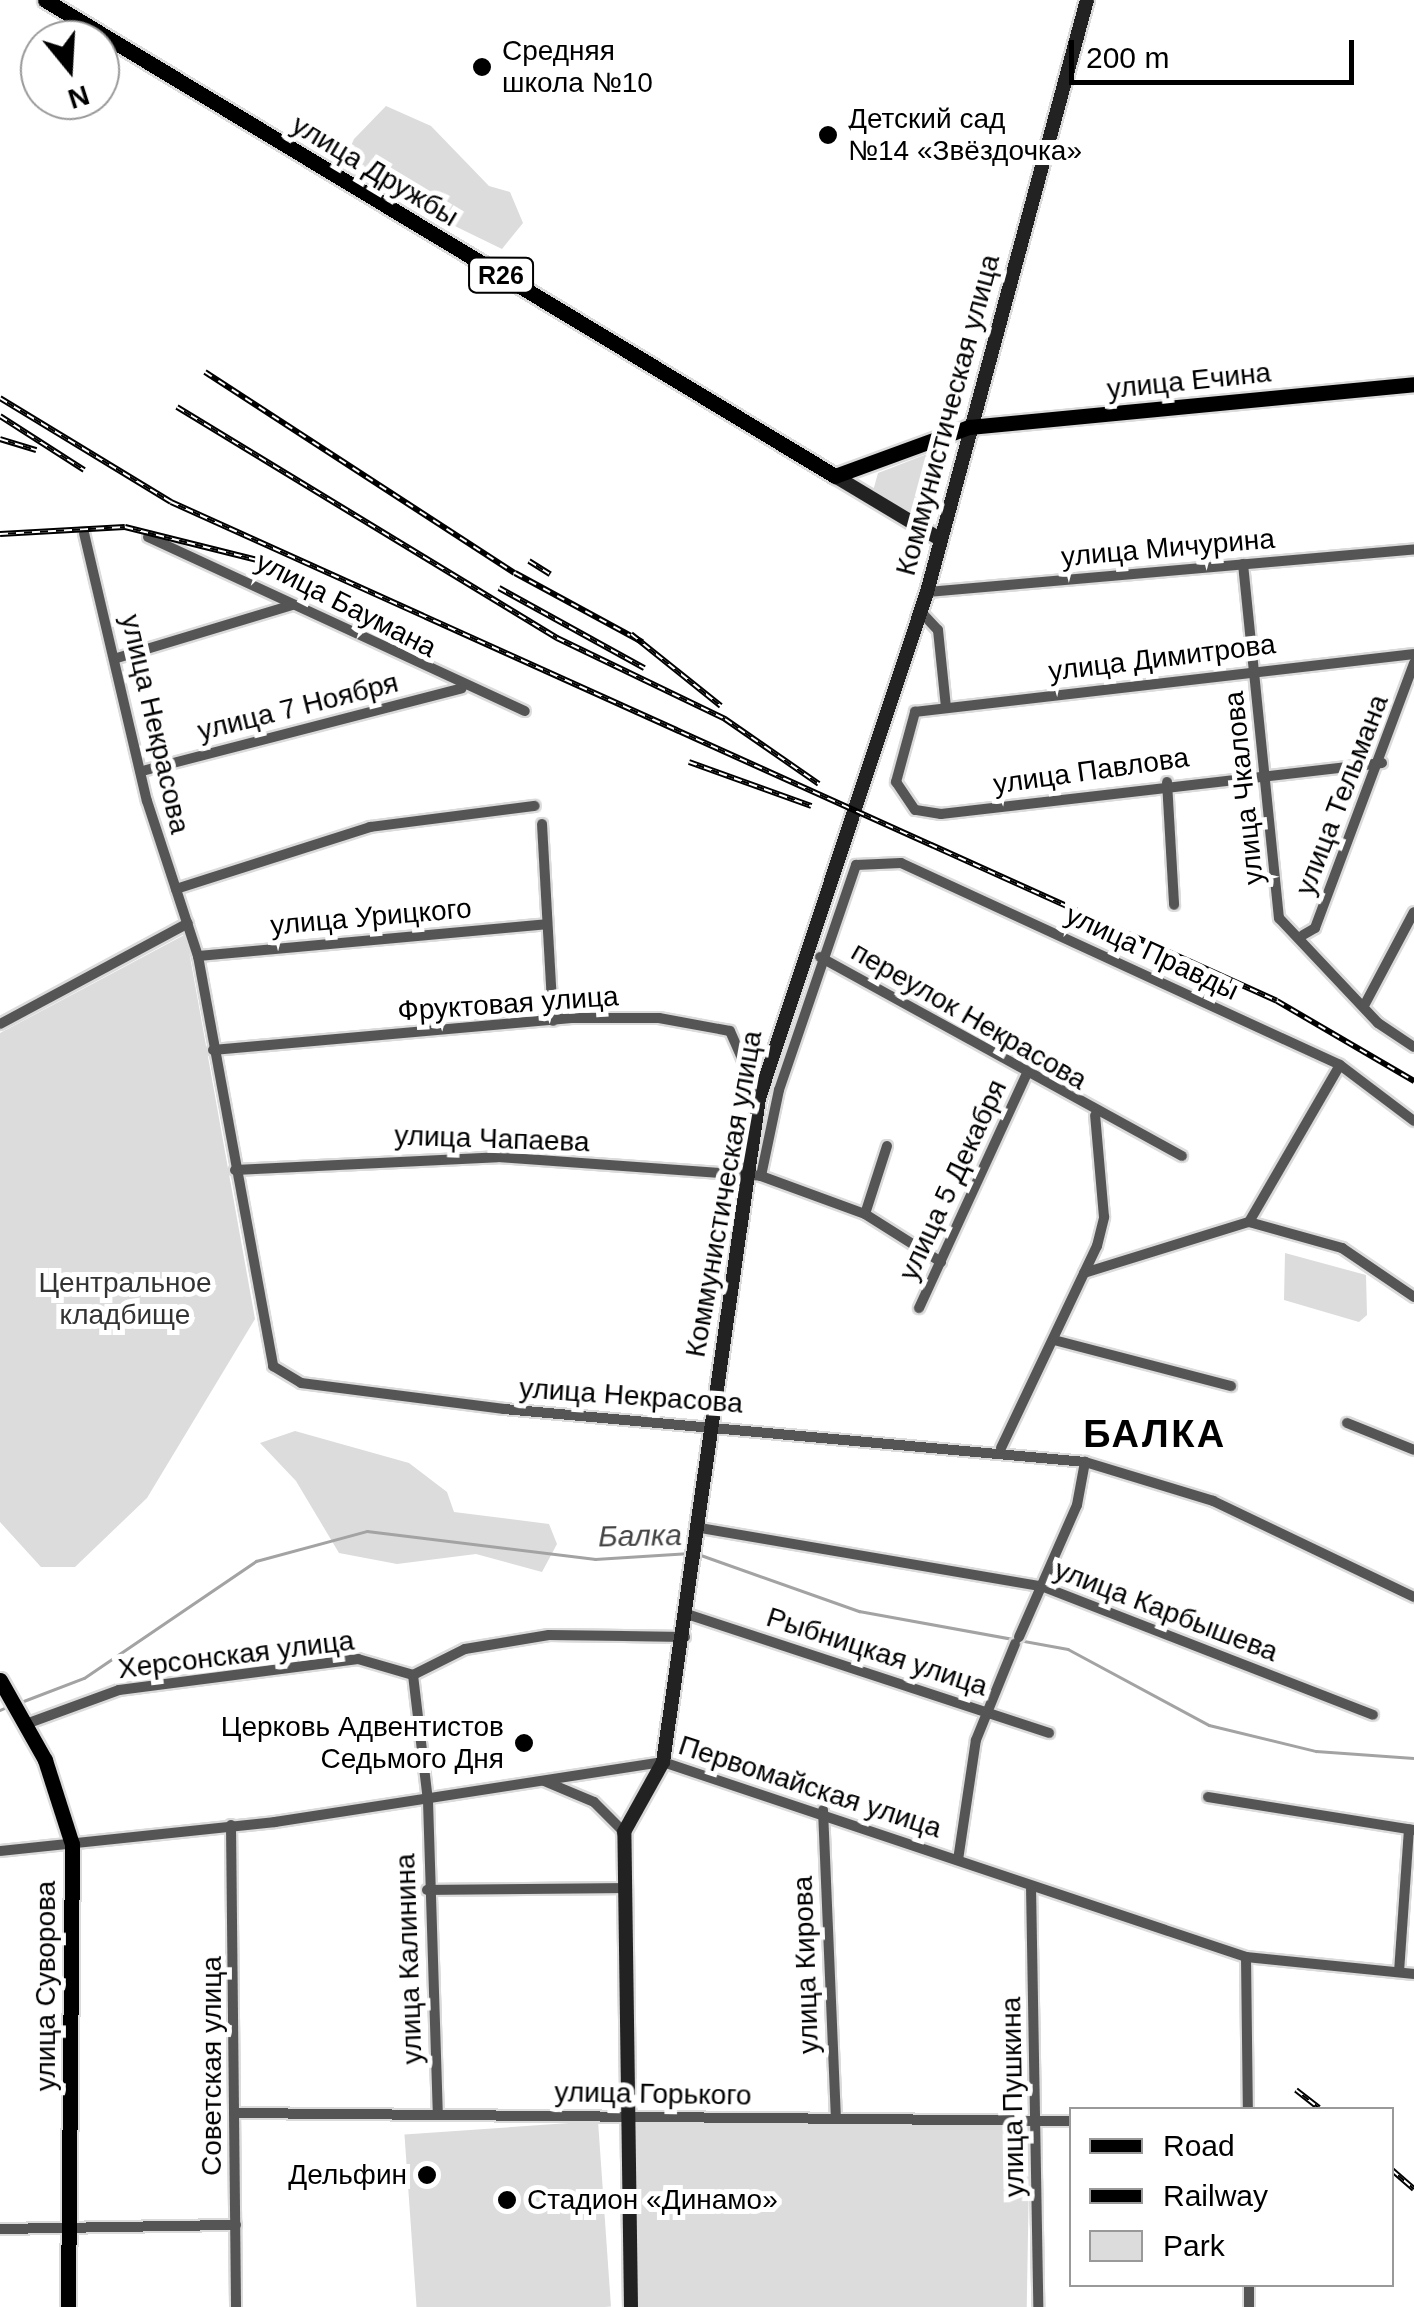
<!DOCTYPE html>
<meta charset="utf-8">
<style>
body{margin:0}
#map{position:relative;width:1414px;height:2307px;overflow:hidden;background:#fff;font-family:Helvetica,sans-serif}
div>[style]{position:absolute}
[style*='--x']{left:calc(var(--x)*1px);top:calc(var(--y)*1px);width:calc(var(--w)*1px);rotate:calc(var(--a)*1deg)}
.green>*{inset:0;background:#dcdcdc;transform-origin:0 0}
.stream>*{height:2.5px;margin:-1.25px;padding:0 1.25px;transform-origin:1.25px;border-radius:1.25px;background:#a3a3a3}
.roads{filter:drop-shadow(2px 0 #dbdbdb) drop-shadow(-2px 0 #dbdbdb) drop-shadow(0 2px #dbdbdb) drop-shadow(0 -2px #dbdbdb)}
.minor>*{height:10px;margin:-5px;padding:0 5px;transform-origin:5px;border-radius:5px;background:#555}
.secondary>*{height:14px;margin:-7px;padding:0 7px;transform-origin:7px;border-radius:7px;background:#222}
.primary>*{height:15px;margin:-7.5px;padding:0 7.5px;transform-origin:7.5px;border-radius:7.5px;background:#000}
.rail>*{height:6px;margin-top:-3px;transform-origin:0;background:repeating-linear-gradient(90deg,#fff 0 8px,#000 0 16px);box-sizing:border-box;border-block:2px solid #000}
.dots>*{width:28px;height:28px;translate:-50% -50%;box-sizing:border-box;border:5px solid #fff;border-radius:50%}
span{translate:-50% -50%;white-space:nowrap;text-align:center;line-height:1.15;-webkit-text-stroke:10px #fff;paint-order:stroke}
.shield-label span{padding:2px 8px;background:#fff;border:2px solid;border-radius:8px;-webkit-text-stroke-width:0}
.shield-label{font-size:25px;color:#000;font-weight:700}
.poi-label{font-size:28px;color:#000}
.left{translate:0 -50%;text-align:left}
.right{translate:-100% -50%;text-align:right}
.street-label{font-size:28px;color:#000}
.park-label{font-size:28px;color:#333}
.water-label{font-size:30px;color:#444;font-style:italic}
.district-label{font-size:38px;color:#000;font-weight:700;letter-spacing:2.5px}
.legend{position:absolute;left:1069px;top:2107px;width:325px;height:180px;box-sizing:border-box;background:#fff;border:2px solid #999;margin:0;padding:12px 18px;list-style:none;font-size:30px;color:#000}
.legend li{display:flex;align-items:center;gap:20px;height:50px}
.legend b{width:50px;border:2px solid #999}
.north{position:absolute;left:20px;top:20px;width:100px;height:100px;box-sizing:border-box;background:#fff;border:2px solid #999;border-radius:50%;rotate:162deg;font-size:28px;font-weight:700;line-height:40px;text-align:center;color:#000}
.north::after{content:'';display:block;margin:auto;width:35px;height:45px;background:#000;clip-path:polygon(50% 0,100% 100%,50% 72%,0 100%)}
.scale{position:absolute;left:1069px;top:40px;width:285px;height:45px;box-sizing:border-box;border:5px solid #000;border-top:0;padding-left:12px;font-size:30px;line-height:35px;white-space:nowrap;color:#000;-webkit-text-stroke:8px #fff;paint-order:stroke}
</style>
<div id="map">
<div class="green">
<div style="clip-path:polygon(386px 106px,431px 126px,489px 186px,510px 192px,523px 223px,502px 249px,352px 176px,343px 164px,354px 139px)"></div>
<div style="clip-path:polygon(927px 454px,938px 456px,920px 520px,873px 491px,878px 473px)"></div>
<div style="clip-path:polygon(186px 934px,255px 1319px,147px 1498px,75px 1567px,41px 1567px,0 1522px,0 1033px)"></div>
<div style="clip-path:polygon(1285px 1253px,1366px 1275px,1367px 1315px,1359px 1322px,1284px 1300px)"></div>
<div style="clip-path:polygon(295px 1431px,409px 1463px,447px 1492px,454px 1512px,549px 1524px,557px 1544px,542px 1572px,476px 1554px,397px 1564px,339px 1553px,296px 1481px,260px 1443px)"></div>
<div style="left:629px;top:2116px;width:401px;height:191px;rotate:1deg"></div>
<div style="left:598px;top:2121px;width:186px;height:194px;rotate:86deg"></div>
</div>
<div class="stream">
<div style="--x:698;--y:1554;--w:171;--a:19.5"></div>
<div style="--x:859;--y:1611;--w:212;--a:10.3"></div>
<div style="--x:1068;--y:1649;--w:160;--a:28.3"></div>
<div style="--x:1209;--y:1725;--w:110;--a:13.7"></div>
<div style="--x:1316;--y:1751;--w:98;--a:4.1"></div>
<div style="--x:21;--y:1702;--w:67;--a:-20.9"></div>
<div style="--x:84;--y:1678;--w:208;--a:-34.2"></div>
<div style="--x:256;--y:1561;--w:115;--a:-15.1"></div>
<div style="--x:367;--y:1531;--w:230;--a:7"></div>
<div style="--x:595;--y:1559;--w:95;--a:-3.6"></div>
<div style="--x:0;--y:1710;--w:10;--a:-24"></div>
</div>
<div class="roads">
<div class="minor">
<div style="--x:84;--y:533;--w:275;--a:76.8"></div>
<div style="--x:147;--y:801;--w:163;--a:71.8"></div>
<div style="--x:198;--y:956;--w:417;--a:79.6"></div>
<div style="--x:273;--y:1366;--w:33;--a:31"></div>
<div style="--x:301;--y:1383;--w:205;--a:7.3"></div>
<div style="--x:504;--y:1409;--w:583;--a:5.21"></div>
<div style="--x:1085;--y:1462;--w:134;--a:16.9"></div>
<div style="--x:1213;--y:1501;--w:223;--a:25.5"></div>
<div style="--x:148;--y:537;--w:415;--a:24.8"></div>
<div style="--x:1243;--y:564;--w:356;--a:84.2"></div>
<div style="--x:1279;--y:918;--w:144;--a:46.7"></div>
<div style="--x:1378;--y:1023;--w:43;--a:33.7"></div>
<div style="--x:927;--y:592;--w:489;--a:-5"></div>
<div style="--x:921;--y:612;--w:25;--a:47"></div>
<div style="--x:938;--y:630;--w:77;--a:84.1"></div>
<div style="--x:117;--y:658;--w:184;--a:-16.8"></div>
<div style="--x:1382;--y:763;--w:444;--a:173.4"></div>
<div style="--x:941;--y:814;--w:26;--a:-171"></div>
<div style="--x:915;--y:810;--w:34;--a:-124"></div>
<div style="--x:896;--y:782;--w:73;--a:-74.8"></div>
<div style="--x:915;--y:712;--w:502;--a:-6.63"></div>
<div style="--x:146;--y:770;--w:326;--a:-14.5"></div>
<div style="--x:1167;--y:782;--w:123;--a:86.7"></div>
<div style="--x:542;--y:824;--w:197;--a:86.8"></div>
<div style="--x:176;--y:889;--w:204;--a:-17.7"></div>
<div style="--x:370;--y:827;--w:166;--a:-7.3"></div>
<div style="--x:1303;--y:935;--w:14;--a:-30"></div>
<div style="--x:1315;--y:928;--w:283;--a:-69.5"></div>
<div style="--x:198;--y:956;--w:350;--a:-5.2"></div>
<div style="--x:820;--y:957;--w:413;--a:28.8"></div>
<div style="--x:1365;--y:1004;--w:104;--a:-62"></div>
<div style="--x:0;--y:1024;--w:213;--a:-28.2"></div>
<div style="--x:213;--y:1050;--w:360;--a:-5.1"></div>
<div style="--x:572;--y:1018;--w:87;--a:0"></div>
<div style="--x:659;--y:1018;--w:72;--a:10.4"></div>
<div style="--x:730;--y:1031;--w:72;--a:66.3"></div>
<div style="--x:887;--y:1146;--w:71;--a:107.9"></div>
<div style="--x:865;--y:1214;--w:90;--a:32.3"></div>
<div style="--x:235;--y:1170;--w:263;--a:-2.8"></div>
<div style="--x:498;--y:1157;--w:264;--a:4.1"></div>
<div style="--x:761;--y:1176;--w:88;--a:-78.2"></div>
<div style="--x:779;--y:1090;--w:238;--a:-71.1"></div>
<div style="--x:856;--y:865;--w:45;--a:-2.5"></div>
<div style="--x:901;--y:863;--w:483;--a:24.7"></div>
<div style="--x:1340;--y:1065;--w:93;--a:37.1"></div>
<div style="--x:761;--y:1176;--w:111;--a:20.1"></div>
<div style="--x:1249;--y:1222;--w:97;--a:15.6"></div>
<div style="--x:1342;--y:1248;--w:87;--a:34.2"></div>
<div style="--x:1084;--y:1273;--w:173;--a:-17.2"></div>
<div style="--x:1249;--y:1222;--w:181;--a:-59.9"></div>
<div style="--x:919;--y:1308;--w:261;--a:-65.3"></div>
<div style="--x:1054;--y:1340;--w:183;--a:14.6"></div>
<div style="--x:1347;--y:1423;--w:72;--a:21.9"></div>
<div style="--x:1001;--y:1448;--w:224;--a:-64.6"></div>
<div style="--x:1097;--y:1246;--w:30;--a:-76"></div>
<div style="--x:1104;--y:1217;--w:102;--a:-95"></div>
<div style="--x:700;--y:1528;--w:346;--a:9.7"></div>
<div style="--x:1041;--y:1586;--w:356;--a:21.2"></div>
<div style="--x:690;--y:1615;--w:378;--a:18.2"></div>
<div style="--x:1019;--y:1637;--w:144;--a:-66.3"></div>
<div style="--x:1077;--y:1505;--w:44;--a:-79.5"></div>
<div style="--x:413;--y:1675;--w:127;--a:83.2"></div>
<div style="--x:428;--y:1801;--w:314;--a:88.2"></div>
<div style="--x:26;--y:1724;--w:99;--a:-20.1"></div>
<div style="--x:119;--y:1690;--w:241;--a:-7.4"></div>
<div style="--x:358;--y:1659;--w:57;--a:16.2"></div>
<div style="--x:413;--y:1675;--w:58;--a:-26.6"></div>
<div style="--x:465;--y:1649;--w:85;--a:-9.5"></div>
<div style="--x:549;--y:1635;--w:136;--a:0.8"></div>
<div style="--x:544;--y:1781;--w:54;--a:22.8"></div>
<div style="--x:594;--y:1802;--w:42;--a:45"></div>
<div style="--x:1208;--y:1797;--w:209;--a:9.1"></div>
<div style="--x:823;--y:1810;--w:309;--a:87.6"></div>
<div style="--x:231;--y:1825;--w:482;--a:89.4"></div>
<div style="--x:0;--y:1851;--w:277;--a:-6"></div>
<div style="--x:275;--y:1822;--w:393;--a:-8.8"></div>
<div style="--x:663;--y:1762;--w:615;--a:18.49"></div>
<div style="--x:1246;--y:1957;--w:169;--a:5.8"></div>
<div style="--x:958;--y:1860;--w:121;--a:-81.5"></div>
<div style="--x:976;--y:1740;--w:104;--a:-67.9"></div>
<div style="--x:1031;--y:1886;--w:421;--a:89"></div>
<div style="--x:427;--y:1890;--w:197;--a:-0.6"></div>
<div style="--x:1246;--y:1957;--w:153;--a:89.3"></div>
<div style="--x:1399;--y:1972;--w:143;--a:-86"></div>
<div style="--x:234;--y:2113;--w:838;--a:0.55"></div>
<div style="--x:0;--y:2229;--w:236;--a:-1"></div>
<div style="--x:1249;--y:2284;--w:23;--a:90"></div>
</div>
<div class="secondary">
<div style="--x:835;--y:476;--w:122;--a:31"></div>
<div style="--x:631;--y:2307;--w:475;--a:-90.8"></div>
<div style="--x:624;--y:1832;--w:80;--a:-60.9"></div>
<div style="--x:663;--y:1762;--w:671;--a:-81.77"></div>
<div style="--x:759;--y:1098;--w:533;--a:-71.63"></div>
<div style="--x:927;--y:592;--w:613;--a:-74.88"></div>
</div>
<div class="primary">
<div style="--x:45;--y:0;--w:922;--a:31.07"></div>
<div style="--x:835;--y:476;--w:143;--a:-20.1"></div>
<div style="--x:969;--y:427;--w:447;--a:-5.5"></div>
<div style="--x:0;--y:1680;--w:92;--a:60.6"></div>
<div style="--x:45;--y:1760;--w:88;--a:72.2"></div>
<div style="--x:72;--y:1844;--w:463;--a:90.5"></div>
</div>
</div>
<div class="rail">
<div style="--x:205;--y:372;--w:369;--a:33"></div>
<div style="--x:515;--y:573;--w:145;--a:28.5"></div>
<div style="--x:0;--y:398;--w:200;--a:31.3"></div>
<div style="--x:171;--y:502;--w:1213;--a:24.28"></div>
<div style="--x:1277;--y:1001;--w:159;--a:30.3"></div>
<div style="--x:177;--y:407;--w:445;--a:31.3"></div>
<div style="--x:557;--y:638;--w:187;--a:25.7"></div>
<div style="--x:725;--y:719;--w:114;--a:34.7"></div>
<div style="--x:0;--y:416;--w:100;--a:32.7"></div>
<div style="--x:0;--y:439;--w:38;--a:17"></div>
<div style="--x:0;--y:534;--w:125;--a:-3.2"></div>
<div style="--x:125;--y:527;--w:157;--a:14"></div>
<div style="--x:529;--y:561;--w:25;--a:32"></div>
<div style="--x:499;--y:588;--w:166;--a:28.9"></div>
<div style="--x:631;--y:634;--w:115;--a:38.7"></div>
<div style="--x:689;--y:762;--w:130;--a:19.8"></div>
<div style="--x:1296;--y:2090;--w:29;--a:38"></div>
<div style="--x:1392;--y:2170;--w:29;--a:41"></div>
</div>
<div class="dots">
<div style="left:482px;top:67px;background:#000"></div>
<div style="left:828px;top:135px;background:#000"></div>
<div style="left:524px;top:1743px;background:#000"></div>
<div style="left:427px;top:2175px;background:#000"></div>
<div style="left:507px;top:2200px;background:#000"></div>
</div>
<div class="shield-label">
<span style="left:501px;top:275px">R26</span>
</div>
<div class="poi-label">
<span class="left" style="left:502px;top:67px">Средняя<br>школа №10</span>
<span class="left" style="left:848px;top:135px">Детский сад<br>№14 «Звёздочка»</span>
<span class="right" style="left:504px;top:1743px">Церковь Адвентистов<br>Седьмого Дня</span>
<span class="right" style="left:407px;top:2175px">Дельфин</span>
<span class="left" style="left:527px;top:2200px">Стадион «Динамо»</span>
</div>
<div class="street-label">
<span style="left:375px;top:171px;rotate:31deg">улица Дружбы</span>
<span style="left:1189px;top:381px;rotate:-6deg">улица Ечина</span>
<span style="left:948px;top:415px;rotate:-75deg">Коммунистическая улица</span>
<span style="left:1168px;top:548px;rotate:-5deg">улица Мичурина</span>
<span style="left:346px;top:605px;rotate:27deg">улица Баумана</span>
<span style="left:1162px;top:658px;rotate:-7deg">улица Димитрова</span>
<span style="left:298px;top:707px;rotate:-14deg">улица 7 Ноября</span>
<span style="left:155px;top:724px;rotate:77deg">улица Некрасова</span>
<span style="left:1091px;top:771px;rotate:-8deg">улица Павлова</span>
<span style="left:1244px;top:788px;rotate:-96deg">улица Чкалова</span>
<span style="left:1342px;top:795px;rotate:-69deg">улица Тельмана</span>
<span style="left:371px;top:917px;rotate:-5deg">улица Урицкого</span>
<span style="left:1152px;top:953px;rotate:25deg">улица Правды</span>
<span style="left:508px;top:1004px;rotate:-4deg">Фруктовая улица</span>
<span style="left:969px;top:1016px;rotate:30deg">переулок Некрасова</span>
<span style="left:492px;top:1139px;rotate:2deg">улица Чапаева</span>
<span style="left:953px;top:1180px;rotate:-65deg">улица 5 Декабря</span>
<span style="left:724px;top:1194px;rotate:-80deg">Коммунистическая улица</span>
<span style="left:631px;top:1396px;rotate:4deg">улица Некрасова</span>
<span style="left:1166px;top:1611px;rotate:21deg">улица Карбышева</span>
<span style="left:877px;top:1652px;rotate:18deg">Рыбницкая улица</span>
<span style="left:236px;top:1655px;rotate:-7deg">Херсонская улица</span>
<span style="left:810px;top:1787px;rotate:18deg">Первомайская улица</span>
<span style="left:409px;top:1959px;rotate:-92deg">улица Калинина</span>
<span style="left:806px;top:1965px;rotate:-92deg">улица Кирова</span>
<span style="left:46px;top:1986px;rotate:-90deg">улица Суворова</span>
<span style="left:212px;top:2066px;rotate:-90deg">Советская улица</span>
<span style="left:653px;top:2094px;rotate:1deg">улица Горького</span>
<span style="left:1013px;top:2097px;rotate:-91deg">улица Пушкина</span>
</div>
<div class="park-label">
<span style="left:125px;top:1299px">Центральное<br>кладбище</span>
</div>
<div class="water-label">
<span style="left:640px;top:1536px;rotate:-1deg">Балка</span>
</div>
<div class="district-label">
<span style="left:1155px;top:1435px">БАЛКА</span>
</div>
<ul class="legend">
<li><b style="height:12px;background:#000"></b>Road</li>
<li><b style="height:12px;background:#000"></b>Railway</li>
<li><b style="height:28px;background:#dcdcdc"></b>Park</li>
</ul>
<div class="north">N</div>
<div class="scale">200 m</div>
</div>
